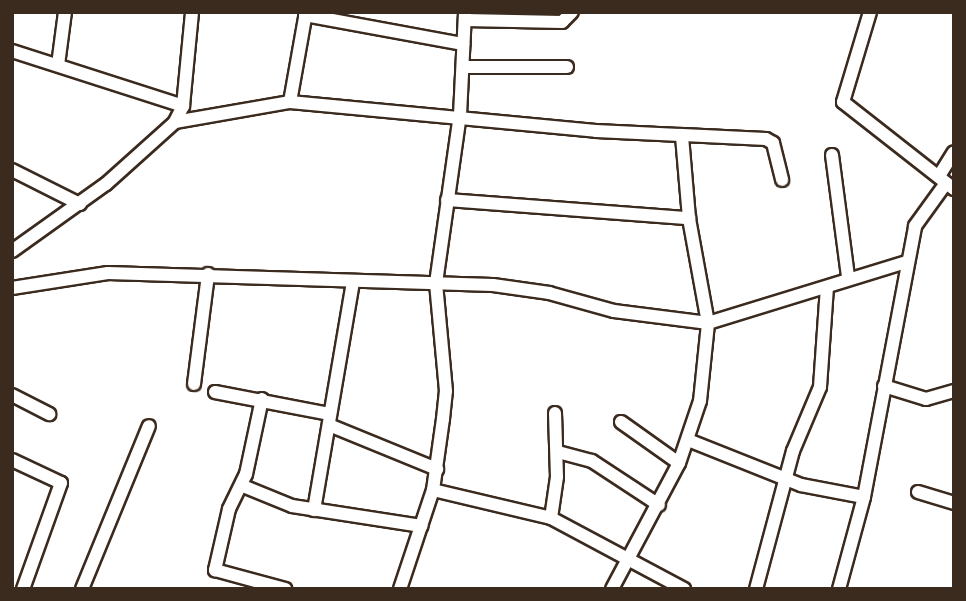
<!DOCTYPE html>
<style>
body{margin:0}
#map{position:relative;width:966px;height:601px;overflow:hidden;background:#fff;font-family:Dekko,sans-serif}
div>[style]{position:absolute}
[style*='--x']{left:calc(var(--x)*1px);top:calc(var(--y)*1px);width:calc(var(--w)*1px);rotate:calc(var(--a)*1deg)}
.roads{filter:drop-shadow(2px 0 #3b2a1e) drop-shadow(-2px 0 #3b2a1e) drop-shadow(0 2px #3b2a1e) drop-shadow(0 -2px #3b2a1e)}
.minor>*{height:12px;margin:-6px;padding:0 6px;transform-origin:6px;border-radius:6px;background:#fff}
span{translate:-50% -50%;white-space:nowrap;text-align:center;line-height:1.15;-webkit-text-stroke:5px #fff;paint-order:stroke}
.frame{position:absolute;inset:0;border:14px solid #3b2a1e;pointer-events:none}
</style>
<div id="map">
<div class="roads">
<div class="minor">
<div style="--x:870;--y:12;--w:94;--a:106.7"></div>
<div style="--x:843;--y:102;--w:141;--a:38.1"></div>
<div style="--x:305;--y:15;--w:161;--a:10.4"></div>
<div style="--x:465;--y:20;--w:97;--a:1.2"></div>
<div style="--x:562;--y:22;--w:14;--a:-45"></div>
<div style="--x:12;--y:51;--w:180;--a:17.8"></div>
<div style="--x:183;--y:106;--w:18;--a:117"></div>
<div style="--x:58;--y:65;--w:53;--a:-82.5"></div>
<div style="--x:464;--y:67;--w:103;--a:0"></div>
<div style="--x:290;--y:102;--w:91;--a:-79.9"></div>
<div style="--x:183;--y:106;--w:94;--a:-84.5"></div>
<div style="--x:832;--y:155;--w:123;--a:82.5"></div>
<div style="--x:12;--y:170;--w:76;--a:26.6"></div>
<div style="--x:939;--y:176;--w:28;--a:-58"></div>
<div style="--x:447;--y:200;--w:243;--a:4.3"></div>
<div style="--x:12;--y:251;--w:115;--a:-35.5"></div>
<div style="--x:106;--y:184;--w:93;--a:-41.9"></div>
<div style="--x:175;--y:122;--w:117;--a:-9.9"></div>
<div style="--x:290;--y:102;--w:307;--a:5.4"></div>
<div style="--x:596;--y:131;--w:170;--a:2.7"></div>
<div style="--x:766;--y:139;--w:8;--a:30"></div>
<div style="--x:773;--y:143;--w:38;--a:76"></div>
<div style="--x:12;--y:288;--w:97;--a:-8.9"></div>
<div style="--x:108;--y:273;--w:385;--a:1.8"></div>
<div style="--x:493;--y:285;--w:57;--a:8.1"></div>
<div style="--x:549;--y:293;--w:67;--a:15.5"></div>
<div style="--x:614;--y:311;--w:95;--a:7.3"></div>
<div style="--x:708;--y:323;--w:207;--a:-17.1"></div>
<div style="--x:194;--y:384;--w:111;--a:-82.7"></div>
<div style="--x:884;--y:386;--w:44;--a:17.2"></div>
<div style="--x:926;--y:399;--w:29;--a:-16"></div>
<div style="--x:215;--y:392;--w:116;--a:10.9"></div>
<div style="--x:12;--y:395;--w:42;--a:27.2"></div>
<div style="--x:262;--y:399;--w:77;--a:102"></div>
<div style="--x:246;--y:474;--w:39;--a:116"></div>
<div style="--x:229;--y:509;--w:63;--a:102.9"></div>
<div style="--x:215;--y:570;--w:73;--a:15.2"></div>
<div style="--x:621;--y:422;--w:71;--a:35.3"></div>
<div style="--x:329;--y:425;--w:117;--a:22.2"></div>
<div style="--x:688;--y:440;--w:122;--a:21.7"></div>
<div style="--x:801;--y:485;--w:64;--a:10.8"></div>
<div style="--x:558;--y:452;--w:35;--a:15"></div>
<div style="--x:592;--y:461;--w:80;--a:33.3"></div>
<div style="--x:12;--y:460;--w:54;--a:25.1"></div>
<div style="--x:61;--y:483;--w:113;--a:109.7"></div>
<div style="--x:243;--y:486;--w:53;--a:22.2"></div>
<div style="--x:292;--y:506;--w:131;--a:8.8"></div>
<div style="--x:433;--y:490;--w:121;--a:13.3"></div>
<div style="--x:551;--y:518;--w:151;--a:28.1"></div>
<div style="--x:918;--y:492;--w:38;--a:17"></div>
<div style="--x:314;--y:510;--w:231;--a:-80.3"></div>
<div style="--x:551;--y:518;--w:41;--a:-81.7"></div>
<div style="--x:557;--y:477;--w:64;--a:-91.8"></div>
<div style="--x:82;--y:589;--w:176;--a:-67.7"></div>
<div style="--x:400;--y:589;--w:104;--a:-71.6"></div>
<div style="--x:433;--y:490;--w:72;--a:-82"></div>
<div style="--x:443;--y:419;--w:28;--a:-84"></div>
<div style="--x:446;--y:391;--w:108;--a:-95.3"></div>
<div style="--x:436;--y:283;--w:170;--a:-81.9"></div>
<div style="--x:460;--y:115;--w:103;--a:-87.2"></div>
<div style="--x:612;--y:589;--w:143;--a:-62"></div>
<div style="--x:679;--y:463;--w:65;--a:-71.3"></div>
<div style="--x:700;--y:401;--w:78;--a:-84.1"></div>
<div style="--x:708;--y:323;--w:107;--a:-100.3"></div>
<div style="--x:689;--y:218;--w:82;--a:-94.9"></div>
<div style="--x:756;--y:589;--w:143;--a:-75"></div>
<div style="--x:793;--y:451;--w:69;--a:-67.1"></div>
<div style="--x:820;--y:387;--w:100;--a:-86"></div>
<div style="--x:839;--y:589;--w:95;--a:-74.8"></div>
<div style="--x:864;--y:497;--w:276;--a:-79.3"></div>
<div style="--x:915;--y:226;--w:53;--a:-54.2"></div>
</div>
</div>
<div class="frame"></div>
</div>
